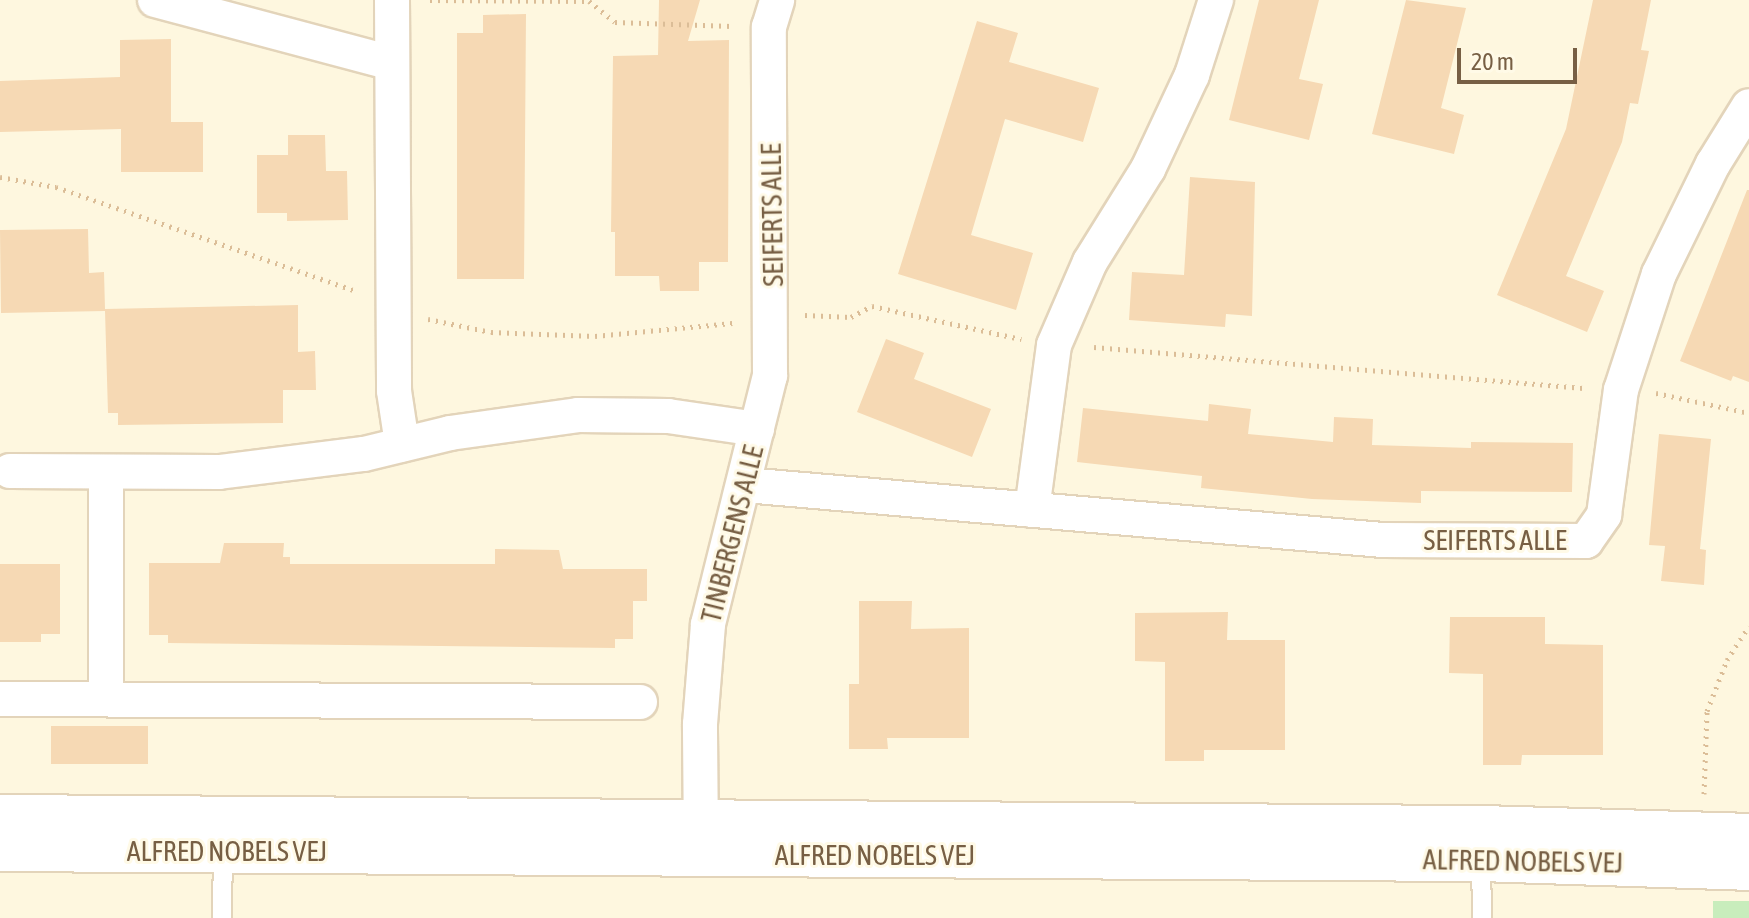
<!DOCTYPE html>
<style>
body{margin:0}
#map{position:relative;width:1749px;height:918px;overflow:hidden;background:#fef7df;font-family:"Asap Condensed",sans-serif}
div>[style]{position:absolute}
[style*='--x']{left:calc(var(--x)*1px);top:calc(var(--y)*1px);width:calc(var(--w)*1px);rotate:calc(var(--a)*1deg)}
.green>*{inset:0;background:#c8edbc;transform-origin:0 0}
.building>*{inset:0;background:#f6d9b4;transform-origin:0 0}
.path>*{height:5px;margin-top:-2.5px;transform-origin:0;background:repeating-linear-gradient(90deg,#dbbd97 0 2px,transparent 0 8px)}
.roads{filter:drop-shadow(2px 0 #e3d4ba) drop-shadow(-2px 0 #e3d4ba) drop-shadow(0 2px #e3d4ba) drop-shadow(0 -2px #e3d4ba)}
.service>*{height:18px;margin:-9px;padding:0 9px;transform-origin:9px;border-radius:9px;background:#fff}
.minor>*{height:34px;margin:-17px;padding:0 17px;transform-origin:17px;border-radius:17px;background:#fff}
.tertiary>*{height:42px;margin:-21px;padding:0 21px;transform-origin:21px;border-radius:21px;background:#fff}
span{translate:-50% -50%;white-space:nowrap;text-align:center;line-height:1.15;-webkit-text-stroke:6px #fffae7;paint-order:stroke}
.street-label{font-size:28px;color:#775f44}
.scale{position:absolute;left:1457px;top:48px;width:120px;height:36px;box-sizing:border-box;border:4px solid #775f44;border-top:0;padding-left:10px;font-size:24px;line-height:28px;white-space:nowrap;color:#775f44;-webkit-text-stroke:6px #fffae7;paint-order:stroke}
</style>
<div id="map">
<div class="green">
<div style="left:1713px;top:901px;width:36px;height:17px"></div>
</div>
<div class="building">
<div style="clip-path:polygon(659px 0,700px 0,688px 41px,729px 40px,728px 262px,699px 262px,699px 291px,660px 291px,659px 276px,615px 276px,615px 232px,611px 232px,613px 56px,658px 55px)"></div>
<div style="clip-path:polygon(1259px 0,1319px 0,1299px 79px,1323px 84px,1309px 140px,1229px 120px)"></div>
<div style="clip-path:polygon(1406px 0,1466px 8px,1441px 108px,1464px 115px,1454px 154px,1372px 134px)"></div>
<div style="clip-path:polygon(1593px 0,1651px 0,1641px 50px,1649px 51px,1638px 104px,1630px 103px,1622px 142px,1566px 276px,1604px 291px,1587px 332px,1497px 295px,1566px 129px)"></div>
<div style="clip-path:polygon(526px 14px,524px 279px,457px 279px,457px 33px,483px 33px,483px 15px)"></div>
<div style="clip-path:polygon(977px 21px,1018px 33px,1009px 62px,1099px 88px,1083px 142px,1005px 119px,971px 235px,1033px 253px,1016px 310px,898px 274px)"></div>
<div style="clip-path:polygon(171px 39px,171px 122px,203px 122px,203px 172px,121px 172px,121px 129px,0 132px,0 81px,120px 77px,120px 40px)"></div>
<div style="clip-path:polygon(288px 135px,325px 135px,326px 171px,347px 171px,348px 220px,287px 221px,287px 213px,257px 213px,257px 155px,288px 155px)"></div>
<div style="clip-path:polygon(1190px 177px,1255px 182px,1252px 316px,1226px 314px,1225px 327px,1129px 320px,1132px 272px,1184px 275px)"></div>
<div style="clip-path:polygon(1747px 190px,1749px 190px,1749px 382px,1733px 376px,1731px 381px,1680px 361px)"></div>
<div style="clip-path:polygon(88px 229px,89px 273px,104px 272px,105px 309px,298px 305px,298px 352px,315px 351px,316px 390px,283px 390px,283px 423px,118px 425px,118px 413px,108px 413px,105px 311px,1px 313px,0 230px)"></div>
<div style="clip-path:polygon(886px 339px,924px 353px,914px 379px,991px 409px,972px 457px,857px 412px)"></div>
<div style="clip-path:polygon(1209px 404px,1251px 409px,1248px 434px,1333px 442px,1334px 417px,1373px 419px,1372px 445px,1471px 448px,1471px 442px,1573px 443px,1572px 492px,1421px 491px,1421px 503px,1312px 499px,1201px 488px,1202px 476px,1077px 462px,1083px 408px,1208px 421px)"></div>
<div style="clip-path:polygon(1659px 434px,1711px 439px,1700px 549px,1706px 550px,1704px 585px,1661px 581px,1665px 546px,1649px 545px)"></div>
<div style="clip-path:polygon(224px 543px,284px 543px,283px 557px,290px 557px,290px 564px,495px 564px,495px 549px,559px 550px,563px 569px,647px 569px,647px 601px,633px 601px,633px 639px,615px 639px,615px 648px,168px 643px,168px 635px,149px 635px,149px 563px,220px 563px)"></div>
<div style="clip-path:polygon(0 564px,60px 564px,60px 634px,41px 634px,41px 642px,0 642px)"></div>
<div style="clip-path:polygon(859px 601px,912px 601px,911px 629px,969px 628px,969px 738px,887px 738px,888px 749px,849px 749px,849px 684px,859px 684px)"></div>
<div style="clip-path:polygon(1228px 612px,1227px 640px,1285px 640px,1285px 750px,1204px 750px,1204px 761px,1165px 761px,1165px 662px,1135px 661px,1135px 613px)"></div>
<div style="clip-path:polygon(1450px 617px,1545px 617px,1545px 644px,1603px 645px,1603px 755px,1522px 755px,1521px 765px,1483px 765px,1483px 674px,1449px 673px)"></div>
<div style="left:51px;top:726px;width:97px;height:38px"></div>
</div>
<div class="path">
<div style="--x:430;--y:0;--w:159;--a:0.4"></div>
<div style="--x:589;--y:1;--w:33;--a:39"></div>
<div style="--x:615;--y:22;--w:117;--a:2"></div>
<div style="--x:0;--y:177;--w:57;--a:10.1"></div>
<div style="--x:56;--y:187;--w:318;--a:19.1"></div>
<div style="--x:805;--y:315;--w:46;--a:2.5"></div>
<div style="--x:851;--y:317;--w:24;--a:-28"></div>
<div style="--x:872;--y:306;--w:153;--a:12.5"></div>
<div style="--x:428;--y:319;--w:64;--a:11.7"></div>
<div style="--x:491;--y:332;--w:104;--a:2.2"></div>
<div style="--x:595;--y:336;--w:138;--a:-5.4"></div>
<div style="--x:1094;--y:347;--w:494;--a:4.8"></div>
<div style="--x:1656;--y:393;--w:95;--a:12.1"></div>
<div style="--x:1704;--y:794;--w:83;--a:-87.9"></div>
<div style="--x:1707;--y:711;--w:55;--a:-68.6"></div>
<div style="--x:1727;--y:660;--w:40;--a:-57.1"></div>
</div>
<div class="roads">
<div class="service">
<div style="--x:1481;--y:857;--w:61;--a:89.1"></div>
<div style="--x:222;--y:918;--w:69;--a:-89.2"></div>
</div>
<div class="minor">
<div style="--x:155;--y:0;--w:244;--a:14.9"></div>
<div style="--x:392;--y:0;--w:391;--a:89.7"></div>
<div style="--x:394;--y:391;--w:54;--a:81.4"></div>
<div style="--x:10;--y:471;--w:209;--a:0.3"></div>
<div style="--x:219;--y:472;--w:146;--a:-7.1"></div>
<div style="--x:364;--y:454;--w:89;--a:-13.7"></div>
<div style="--x:450;--y:433;--w:129;--a:-8"></div>
<div style="--x:578;--y:415;--w:90;--a:0.6"></div>
<div style="--x:668;--y:416;--w:90;--a:8.3"></div>
<div style="--x:745;--y:485;--w:640;--a:4.93"></div>
<div style="--x:1383;--y:540;--w:203;--a:0.3"></div>
<div style="--x:1586;--y:541;--w:32;--a:-55"></div>
<div style="--x:1604;--y:515;--w:126;--a:-82.3"></div>
<div style="--x:1621;--y:390;--w:122;--a:-71.9"></div>
<div style="--x:1659;--y:274;--w:123;--a:-63.9"></div>
<div style="--x:1713;--y:164;--w:68;--a:-58.2"></div>
<div style="--x:1032;--y:510;--w:166;--a:-82.4"></div>
<div style="--x:1054;--y:345;--w:90;--a:-66.6"></div>
<div style="--x:1090;--y:262;--w:110;--a:-58.1"></div>
<div style="--x:1148;--y:169;--w:104;--a:-64.9"></div>
<div style="--x:1192;--y:75;--w:79;--a:-72.3"></div>
<div style="--x:0;--y:699;--w:640;--a:0.27"></div>
<div style="--x:106;--y:699;--w:226;--a:-90"></div>
<div style="--x:701;--y:846;--w:122;--a:-90.5"></div>
<div style="--x:700;--y:724;--w:100;--a:-85.4"></div>
<div style="--x:708;--y:624;--w:256;--a:-76"></div>
<div style="--x:770;--y:376;--w:349;--a:-90.2"></div>
<div style="--x:769;--y:27;--w:28;--a:-73"></div>
</div>
<div class="tertiary">
<div style="--x:0;--y:816;--w:1482;--a:0.43"></div>
<div style="--x:1482;--y:827;--w:267;--a:1.7"></div>
<div style="--x:0;--y:850;--w:1481;--a:0.39"></div>
<div style="--x:1481;--y:860;--w:268;--a:1.9"></div>
</div>
</div>
<div class="street-label">
<span style="left:772px;top:215px;rotate:-91deg">SEIFERTS ALLE</span>
<span style="left:732px;top:534px;rotate:-76deg">TINBERGENS ALLE</span>
<span style="left:1495px;top:540px">SEIFERTS ALLE</span>
<span style="left:227px;top:851px">ALFRED NOBELS VEJ</span>
<span style="left:875px;top:855px">ALFRED NOBELS VEJ</span>
<span style="left:1523px;top:861px;rotate:1deg">ALFRED NOBELS VEJ</span>
</div>
<div class="scale">20 m</div>
</div>
